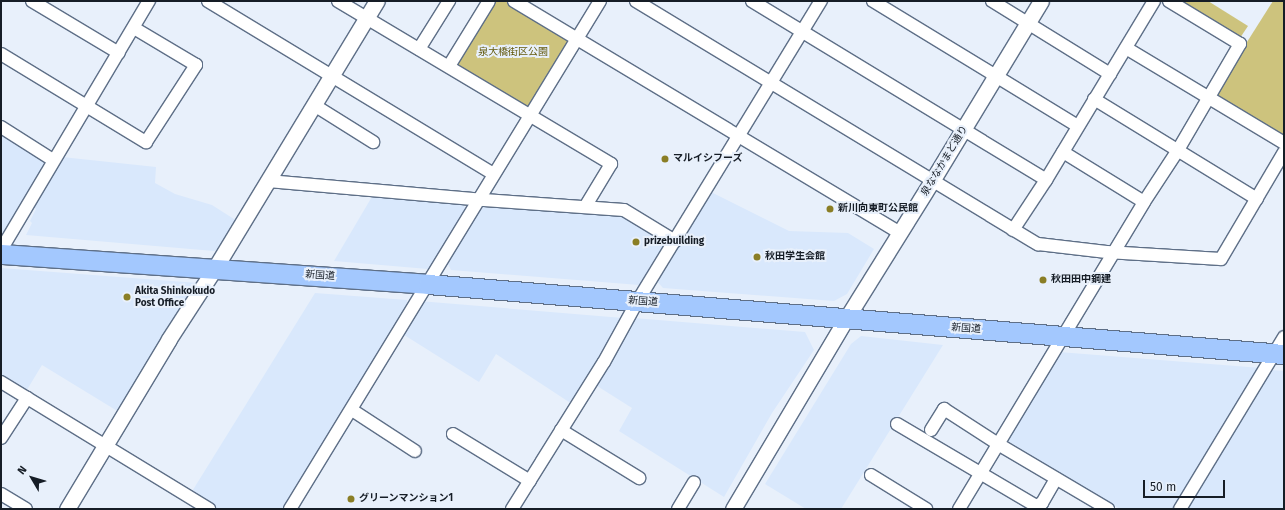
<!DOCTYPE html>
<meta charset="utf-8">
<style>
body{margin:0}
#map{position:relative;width:1285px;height:510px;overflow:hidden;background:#e8f0fb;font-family:"Fira Sans","Noto Sans JP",sans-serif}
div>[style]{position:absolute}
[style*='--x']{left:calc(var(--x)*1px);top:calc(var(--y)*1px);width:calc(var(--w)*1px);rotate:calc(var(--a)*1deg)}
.built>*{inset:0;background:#d9e8fc}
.green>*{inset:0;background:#cdc37d}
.roads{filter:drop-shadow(1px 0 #5e6f87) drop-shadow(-1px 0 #5e6f87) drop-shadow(0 1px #5e6f87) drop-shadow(0 -1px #5e6f87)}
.minor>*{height:12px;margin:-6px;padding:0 6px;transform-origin:6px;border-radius:6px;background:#fff}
.tertiary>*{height:15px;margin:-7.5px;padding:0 7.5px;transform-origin:7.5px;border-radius:7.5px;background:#fff}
.primary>*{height:19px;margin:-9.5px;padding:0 9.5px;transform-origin:9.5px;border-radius:9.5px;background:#a3c8fe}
.dots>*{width:11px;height:11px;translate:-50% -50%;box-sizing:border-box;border:2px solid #e8f0fb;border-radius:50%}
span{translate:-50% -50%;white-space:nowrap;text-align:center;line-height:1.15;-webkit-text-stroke:4px #e8f0fb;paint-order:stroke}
.park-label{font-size:10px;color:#63590d}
.poi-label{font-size:10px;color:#161d26;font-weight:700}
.left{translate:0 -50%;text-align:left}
.street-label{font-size:10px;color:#161d26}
.frame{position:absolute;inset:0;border:2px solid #161d26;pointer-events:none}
.north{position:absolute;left:12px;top:458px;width:40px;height:40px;-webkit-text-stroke:3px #e8f0fb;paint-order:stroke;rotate:308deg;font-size:11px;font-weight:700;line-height:16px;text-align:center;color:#161d26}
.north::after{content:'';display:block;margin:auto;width:14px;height:18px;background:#161d26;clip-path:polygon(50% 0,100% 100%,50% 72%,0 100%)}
.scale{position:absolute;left:1143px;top:480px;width:82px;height:18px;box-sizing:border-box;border:2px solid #161d26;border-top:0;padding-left:5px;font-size:12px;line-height:14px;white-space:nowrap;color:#161d26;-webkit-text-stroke:3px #e8f0fb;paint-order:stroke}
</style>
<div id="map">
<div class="built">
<div style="clip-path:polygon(1px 130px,48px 163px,7px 230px,1px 233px)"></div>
<div style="clip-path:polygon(62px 157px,156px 167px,155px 183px,175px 194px,212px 205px,237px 221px,219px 249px,214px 251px,26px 235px,32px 223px,30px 221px,36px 209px,33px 207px)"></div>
<div style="clip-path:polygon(709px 191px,789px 231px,848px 233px,874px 249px,847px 294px,834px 301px,663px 288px,656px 280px)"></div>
<div style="clip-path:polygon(373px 195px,462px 202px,467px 212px,435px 266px,428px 269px,334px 261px)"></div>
<div style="clip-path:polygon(485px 204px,624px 215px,665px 240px,667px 246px,643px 283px,639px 285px,451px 270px,447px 262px,480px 208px)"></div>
<div style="clip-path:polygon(1px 268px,198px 283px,119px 412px,42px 365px,25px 393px,1px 378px)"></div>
<div style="clip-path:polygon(315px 293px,407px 300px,407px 309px,288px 509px,218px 509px,191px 493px)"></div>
<div style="clip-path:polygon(419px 301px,623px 318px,572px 404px,496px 354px,479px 382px,401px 333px)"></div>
<div style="clip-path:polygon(634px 318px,805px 332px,814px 350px,772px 413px,724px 497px,619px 431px,632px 408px,594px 384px)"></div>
<div style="clip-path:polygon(861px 336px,943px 345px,841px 509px,806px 509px,765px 484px,851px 344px)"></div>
<div style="clip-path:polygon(1059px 352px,1261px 368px,1175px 509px,1120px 509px,1006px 440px)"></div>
<div style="clip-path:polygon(1271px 370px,1284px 371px,1284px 509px,1187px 509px)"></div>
</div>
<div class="green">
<div style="clip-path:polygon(494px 1px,508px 1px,569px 41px,529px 107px,524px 109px,456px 68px,455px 63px)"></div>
<div style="clip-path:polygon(1178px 1px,1208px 1px,1248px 26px,1240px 38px)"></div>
<div style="clip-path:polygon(1273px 1px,1284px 2px,1284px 134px,1281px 135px,1217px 96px,1216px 91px)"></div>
</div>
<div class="roads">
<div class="minor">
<div style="--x:32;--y:1;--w:101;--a:30.9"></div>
<div style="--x:208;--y:1;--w:334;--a:31.2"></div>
<div style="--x:338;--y:1;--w:318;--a:30.8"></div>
<div style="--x:611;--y:164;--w:50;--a:121.2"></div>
<div style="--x:514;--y:1;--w:450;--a:31"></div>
<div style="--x:636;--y:1;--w:470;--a:31.2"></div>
<div style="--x:1038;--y:244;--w:69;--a:6.6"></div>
<div style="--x:1107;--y:252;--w:114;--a:3.5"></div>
<div style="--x:1221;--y:259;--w:124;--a:-59.5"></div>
<div style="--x:752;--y:1;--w:344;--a:31.3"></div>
<div style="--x:873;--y:1;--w:240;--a:31.4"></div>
<div style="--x:992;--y:1;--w:139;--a:31.7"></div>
<div style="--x:1126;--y:48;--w:184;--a:31"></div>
<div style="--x:419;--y:49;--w:57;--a:-58"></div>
<div style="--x:1;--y:54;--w:170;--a:31.3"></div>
<div style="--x:146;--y:142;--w:92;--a:-57"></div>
<div style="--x:196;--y:65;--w:72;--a:-149.2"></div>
<div style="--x:449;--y:66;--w:76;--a:-58.4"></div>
<div style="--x:1094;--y:99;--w:191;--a:31.5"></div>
<div style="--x:314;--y:105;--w:70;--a:32.1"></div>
<div style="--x:1;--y:127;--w:62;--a:32.4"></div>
<div style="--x:1063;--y:152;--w:95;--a:31.7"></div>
<div style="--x:268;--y:181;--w:217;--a:5"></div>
<div style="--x:484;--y:200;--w:140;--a:4.1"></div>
<div style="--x:624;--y:210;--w:60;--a:31.3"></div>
<div style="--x:1013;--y:230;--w:60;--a:-56.6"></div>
<div style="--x:1046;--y:180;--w:209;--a:-58.9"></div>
<div style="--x:1;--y:250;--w:290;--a:-59.3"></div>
<div style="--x:1;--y:382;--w:244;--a:31.4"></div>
<div style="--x:352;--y:410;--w:75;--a:33.1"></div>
<div style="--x:897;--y:424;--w:161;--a:30.5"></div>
<div style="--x:1036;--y:506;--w:7;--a:-27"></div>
<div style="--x:1042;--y:503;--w:28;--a:-60"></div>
<div style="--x:561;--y:430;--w:92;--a:31.6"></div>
<div style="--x:931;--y:430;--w:25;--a:-58"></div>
<div style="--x:944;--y:409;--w:64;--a:32.9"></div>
<div style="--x:998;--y:444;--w:128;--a:30.6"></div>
<div style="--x:453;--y:434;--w:90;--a:31.4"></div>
<div style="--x:1;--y:438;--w:48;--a:-57"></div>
<div style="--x:871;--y:475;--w:65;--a:31.7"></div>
<div style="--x:1;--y:494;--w:29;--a:31"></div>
<div style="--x:290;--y:509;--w:595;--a:-58.61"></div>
<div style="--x:512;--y:509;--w:173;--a:-58"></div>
<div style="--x:604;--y:362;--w:68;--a:-61.2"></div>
<div style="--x:637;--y:302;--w:353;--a:-58.6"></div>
<div style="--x:678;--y:509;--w:31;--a:-59"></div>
<div style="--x:959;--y:509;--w:358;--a:-58.9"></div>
<div style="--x:1144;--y:202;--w:62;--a:-56.8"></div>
<div style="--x:1178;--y:150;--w:123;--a:-59.7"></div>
<div style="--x:1240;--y:44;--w:83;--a:-148.8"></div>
<div style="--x:1180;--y:509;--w:201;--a:-58.8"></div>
</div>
<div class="tertiary">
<div style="--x:67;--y:509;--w:198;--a:-59"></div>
<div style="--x:169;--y:339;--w:85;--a:-57.1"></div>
<div style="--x:215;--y:268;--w:312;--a:-58.8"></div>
<div style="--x:733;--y:509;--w:221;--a:-59.3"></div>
<div style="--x:846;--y:319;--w:163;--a:-58.1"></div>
<div style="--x:932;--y:181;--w:210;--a:-58.8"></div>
</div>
<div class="primary">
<div style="--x:1;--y:254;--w:428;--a:4"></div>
<div style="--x:428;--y:284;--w:859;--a:4.68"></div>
</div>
</div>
<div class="dots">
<div style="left:665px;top:159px;background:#8a7e25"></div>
<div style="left:830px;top:209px;background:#8a7e25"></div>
<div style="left:636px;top:242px;background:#8a7e25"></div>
<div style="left:757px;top:257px;background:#8a7e25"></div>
<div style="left:1043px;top:280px;background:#8a7e25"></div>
<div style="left:127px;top:297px;background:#8a7e25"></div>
<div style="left:351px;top:499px;background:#8a7e25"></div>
</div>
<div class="park-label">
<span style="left:513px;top:53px">泉大橋街区公園</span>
</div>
<div class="poi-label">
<span class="left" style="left:673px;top:159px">マルイシフーズ</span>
<span class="left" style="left:838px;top:209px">新川向東町公民館</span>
<span class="left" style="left:644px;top:242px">prizebuilding</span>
<span class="left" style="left:765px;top:257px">秋田学生会館</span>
<span class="left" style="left:1051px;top:280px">秋田田中鋼建</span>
<span class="left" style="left:135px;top:297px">Akita Shinkokudo<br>Post Office</span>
<span class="left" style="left:359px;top:499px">グリーンマンション1</span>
</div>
<div class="street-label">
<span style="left:945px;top:161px;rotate:-59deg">泉ななかまど通り</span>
<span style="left:320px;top:276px;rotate:4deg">新国道</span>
<span style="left:643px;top:302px;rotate:4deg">新国道</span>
<span style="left:966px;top:329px;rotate:4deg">新国道</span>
</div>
<div class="frame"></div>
<div class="north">N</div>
<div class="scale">50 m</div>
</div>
